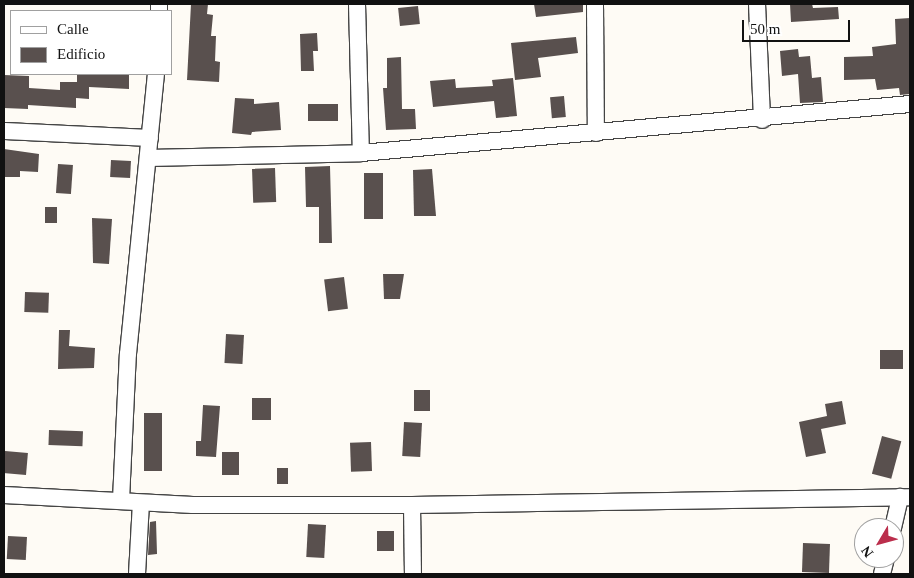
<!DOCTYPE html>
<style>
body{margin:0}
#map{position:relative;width:914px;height:578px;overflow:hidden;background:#fefbf5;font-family:"Times New Roman",serif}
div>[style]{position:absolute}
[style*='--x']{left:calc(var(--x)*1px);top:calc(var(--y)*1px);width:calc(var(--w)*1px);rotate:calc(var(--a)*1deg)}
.building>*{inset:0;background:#59504e;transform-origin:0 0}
.roads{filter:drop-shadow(1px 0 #444) drop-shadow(-1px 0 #444) drop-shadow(0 1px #444) drop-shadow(0 -1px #444)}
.minor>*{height:16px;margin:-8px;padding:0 8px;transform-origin:8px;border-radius:8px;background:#fff}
span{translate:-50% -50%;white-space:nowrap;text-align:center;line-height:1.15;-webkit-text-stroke:5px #fff;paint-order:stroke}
.frame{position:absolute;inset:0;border:5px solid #111;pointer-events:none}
.legend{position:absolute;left:10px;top:10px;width:162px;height:65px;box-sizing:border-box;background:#fff;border:1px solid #a0a0a0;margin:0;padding:6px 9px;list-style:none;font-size:15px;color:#111}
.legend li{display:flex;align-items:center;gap:10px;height:25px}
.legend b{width:25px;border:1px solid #a0a0a0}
.north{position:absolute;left:854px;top:518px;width:50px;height:50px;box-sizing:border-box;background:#fff;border:1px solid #a0a0a0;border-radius:50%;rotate:233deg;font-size:14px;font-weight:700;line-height:20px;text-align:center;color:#111}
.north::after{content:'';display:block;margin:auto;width:18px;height:22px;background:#bb2e4c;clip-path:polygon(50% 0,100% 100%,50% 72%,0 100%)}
.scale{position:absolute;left:742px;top:20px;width:108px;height:22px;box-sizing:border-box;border:2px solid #111;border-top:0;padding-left:6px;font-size:15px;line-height:18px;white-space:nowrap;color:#111;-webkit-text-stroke:4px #fff;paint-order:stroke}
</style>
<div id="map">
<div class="building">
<div style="clip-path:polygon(191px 4px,208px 4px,207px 14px,213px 15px,211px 36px,216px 36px,215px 61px,220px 62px,219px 82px,187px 80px)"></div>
<div style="clip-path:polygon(534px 4px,583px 4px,583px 12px,536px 17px)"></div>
<div style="clip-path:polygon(790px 4px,812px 4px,813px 8px,838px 7px,839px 19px,791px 22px)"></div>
<div style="left:418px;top:6px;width:18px;height:20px;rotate:84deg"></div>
<div style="clip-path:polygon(910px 18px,910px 94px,900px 95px,899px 88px,877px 90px,875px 79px,844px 80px,844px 57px,873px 56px,872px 47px,896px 44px,895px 19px)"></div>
<div style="clip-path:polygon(317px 33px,318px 51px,313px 51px,314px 71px,301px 71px,300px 34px)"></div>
<div style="clip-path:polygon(576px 37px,578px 53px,538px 58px,541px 77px,515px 80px,511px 43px)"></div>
<div style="clip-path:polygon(798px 49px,799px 57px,810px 56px,812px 78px,821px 77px,823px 102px,800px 103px,798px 74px,782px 76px,780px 51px)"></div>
<div style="clip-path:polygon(401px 57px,402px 109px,415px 109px,416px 129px,386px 130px,383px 88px,387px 88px,387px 58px)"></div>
<div style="clip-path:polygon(77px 74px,129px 74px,129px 89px,89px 87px,89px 99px,76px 98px,76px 108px,28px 105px,28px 109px,4px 108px,4px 75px,29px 76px,29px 88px,60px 90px,60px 82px,77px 82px)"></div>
<div style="clip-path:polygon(513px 78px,517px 116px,496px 118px,494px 101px,433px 107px,430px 81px,455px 79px,456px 88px,493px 86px,492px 80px)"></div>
<div style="left:564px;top:96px;width:21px;height:14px;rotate:85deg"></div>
<div style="clip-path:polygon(235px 98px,254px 99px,254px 104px,279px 102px,281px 130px,252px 132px,251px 135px,232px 133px)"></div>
<div style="left:308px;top:104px;width:30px;height:17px"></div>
<div style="clip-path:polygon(4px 149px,39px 154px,38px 172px,20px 171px,20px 177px,4px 177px)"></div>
<div style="left:111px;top:160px;width:20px;height:17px;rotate:3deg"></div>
<div style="left:58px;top:164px;width:15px;height:29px;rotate:4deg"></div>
<div style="clip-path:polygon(330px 166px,332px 243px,319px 243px,319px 207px,306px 207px,305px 167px)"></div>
<div style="left:275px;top:168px;width:34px;height:23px;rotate:88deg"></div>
<div style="clip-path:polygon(432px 169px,436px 216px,414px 216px,413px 170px)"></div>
<div style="left:364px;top:173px;width:19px;height:46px"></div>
<div style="left:45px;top:207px;width:12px;height:16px"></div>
<div style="clip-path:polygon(92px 218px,112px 219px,109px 264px,93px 263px)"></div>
<div style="clip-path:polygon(383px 274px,404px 274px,400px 299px,384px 299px)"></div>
<div style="left:344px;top:277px;width:32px;height:20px;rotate:83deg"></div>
<div style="left:25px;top:292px;width:24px;height:20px;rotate:2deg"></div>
<div style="clip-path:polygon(59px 330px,70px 330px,69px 346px,95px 348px,94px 368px,58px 369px)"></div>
<div style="left:226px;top:334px;width:18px;height:29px;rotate:3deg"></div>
<div style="left:880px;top:350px;width:23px;height:19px"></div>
<div style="left:414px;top:390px;width:16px;height:21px"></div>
<div style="left:271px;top:398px;width:22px;height:19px;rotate:90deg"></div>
<div style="clip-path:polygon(842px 401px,846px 424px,821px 429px,826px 453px,806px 457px,799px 422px,827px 416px,825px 404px)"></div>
<div style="clip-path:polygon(203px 405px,220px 406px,216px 457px,196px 456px,196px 441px,201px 441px)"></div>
<div style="left:144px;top:413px;width:18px;height:58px"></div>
<div style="left:404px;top:422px;width:18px;height:34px;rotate:3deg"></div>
<div style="left:49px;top:430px;width:34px;height:15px;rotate:2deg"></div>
<div style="left:882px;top:436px;width:20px;height:39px;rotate:15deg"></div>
<div style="left:371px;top:442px;width:29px;height:21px;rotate:88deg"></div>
<div style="left:5px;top:451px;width:23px;height:22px;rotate:5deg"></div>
<div style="left:222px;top:452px;width:17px;height:23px"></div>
<div style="left:277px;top:468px;width:11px;height:16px"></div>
<div style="clip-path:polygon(156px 521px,157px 554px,148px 555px,150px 522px)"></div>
<div style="left:308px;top:524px;width:18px;height:33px;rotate:3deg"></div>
<div style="left:377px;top:531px;width:17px;height:20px"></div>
<div style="left:8px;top:536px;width:19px;height:23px;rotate:3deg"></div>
<div style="left:803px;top:543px;width:27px;height:29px;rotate:2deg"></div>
</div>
<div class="roads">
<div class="minor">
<div style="--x:357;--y:4;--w:149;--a:88.5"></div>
<div style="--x:595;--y:4;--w:129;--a:89.6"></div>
<div style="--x:757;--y:4;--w:116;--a:87.5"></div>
<div style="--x:159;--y:11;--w:7;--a:-90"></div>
<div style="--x:5;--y:131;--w:145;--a:2.8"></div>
<div style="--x:148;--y:158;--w:213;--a:-1.3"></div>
<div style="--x:361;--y:153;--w:551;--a:-5.1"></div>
<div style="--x:4;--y:495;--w:189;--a:3"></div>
<div style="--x:193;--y:505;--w:219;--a:0"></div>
<div style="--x:412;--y:505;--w:498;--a:-0.9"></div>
<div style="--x:121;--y:500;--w:146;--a:-87.3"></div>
<div style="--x:128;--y:354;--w:281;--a:-84.3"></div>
<div style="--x:412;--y:505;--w:69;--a:89.2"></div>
<div style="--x:893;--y:528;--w:32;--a:-77"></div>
<div style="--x:137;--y:574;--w:71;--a:-86.8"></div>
<div style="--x:882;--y:574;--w:16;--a:-76"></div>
</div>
</div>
<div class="frame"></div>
<ul class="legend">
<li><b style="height:6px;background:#fff"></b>Calle</li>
<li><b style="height:14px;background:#59504e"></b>Edificio</li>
</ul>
<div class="north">N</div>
<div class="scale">50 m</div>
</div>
